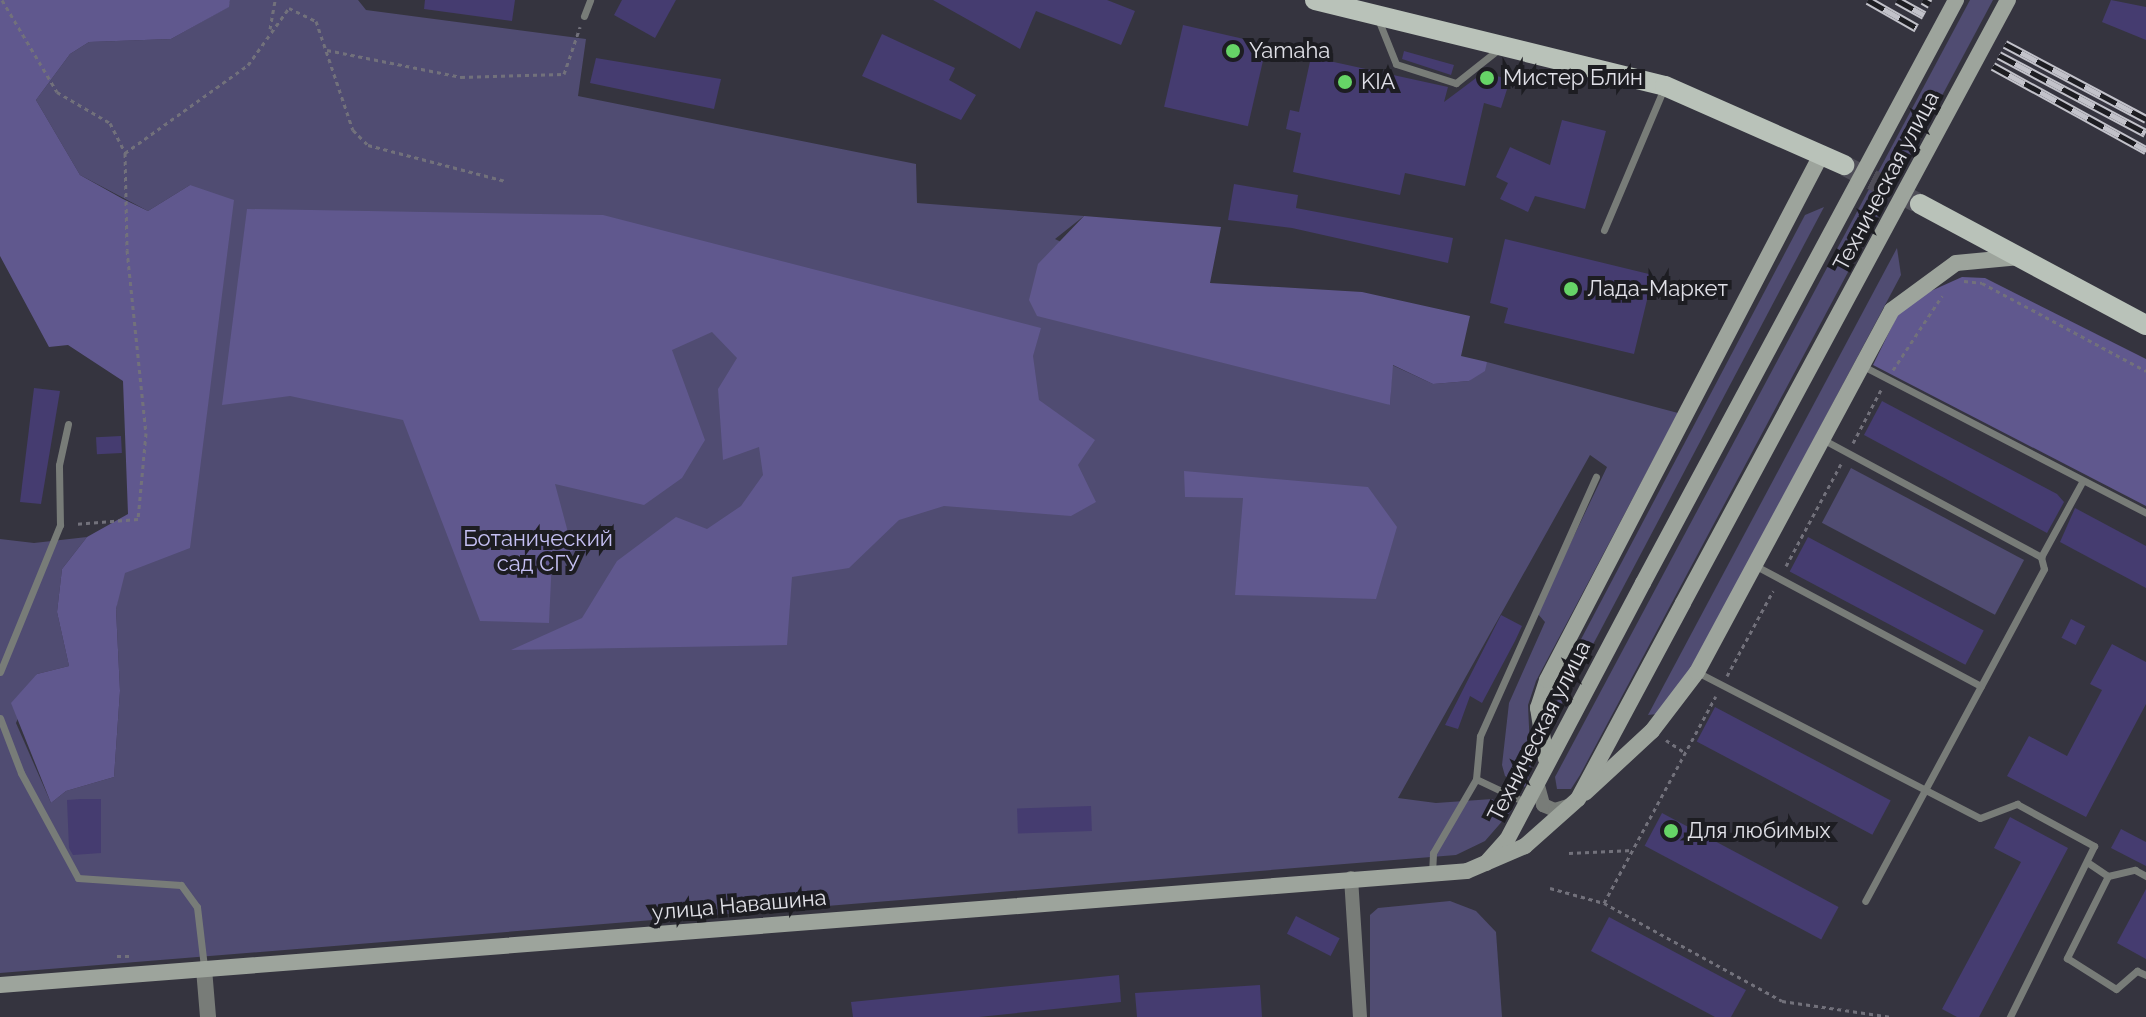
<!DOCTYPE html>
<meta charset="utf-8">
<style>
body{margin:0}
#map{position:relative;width:2146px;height:1017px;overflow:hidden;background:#35343f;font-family:Raleway,sans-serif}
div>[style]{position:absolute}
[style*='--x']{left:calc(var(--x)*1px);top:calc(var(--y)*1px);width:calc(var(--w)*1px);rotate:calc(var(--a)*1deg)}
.green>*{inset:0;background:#504c72;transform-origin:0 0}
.forest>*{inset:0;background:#60588e}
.building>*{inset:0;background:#453c70;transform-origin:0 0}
.primary-tunnel>*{height:20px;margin-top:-10px;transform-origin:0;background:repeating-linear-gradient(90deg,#4f4e58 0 20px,transparent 0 30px)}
.path>*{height:3px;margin-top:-1.5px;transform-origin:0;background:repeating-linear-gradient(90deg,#72717b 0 4px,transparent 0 8px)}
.service>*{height:7px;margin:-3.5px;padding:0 3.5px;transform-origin:3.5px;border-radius:3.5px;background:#787c78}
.minor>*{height:14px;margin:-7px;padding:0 7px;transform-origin:7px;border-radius:7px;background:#787c78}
.tertiary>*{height:16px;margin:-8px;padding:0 8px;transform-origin:8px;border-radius:8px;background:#787c78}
.secondary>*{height:16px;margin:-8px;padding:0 8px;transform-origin:8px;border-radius:8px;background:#9da49c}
.primary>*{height:20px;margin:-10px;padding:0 10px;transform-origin:10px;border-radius:10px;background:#b9c2b9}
.rail>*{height:9px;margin-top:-4.5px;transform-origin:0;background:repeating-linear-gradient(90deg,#1d1d22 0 18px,#c2c2ca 0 36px);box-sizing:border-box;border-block:2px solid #c2c2ca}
.secondary-bridge>*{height:16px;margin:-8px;padding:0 8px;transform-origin:8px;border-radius:8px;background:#9da49c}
.dots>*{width:22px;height:22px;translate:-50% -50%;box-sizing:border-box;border:4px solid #1d1d22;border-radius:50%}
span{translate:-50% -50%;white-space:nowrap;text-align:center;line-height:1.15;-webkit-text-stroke:8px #1d1d22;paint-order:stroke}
.poi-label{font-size:22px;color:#e0e0e7}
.left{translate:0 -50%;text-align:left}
.street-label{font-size:22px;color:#e0e0e7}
.park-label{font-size:22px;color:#c5c0f3}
</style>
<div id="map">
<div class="green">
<div style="clip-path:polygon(230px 0,358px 0,366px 10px,586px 39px,578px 96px,916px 164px,917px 203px,1084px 216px,1055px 239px,1390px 405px,1392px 365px,1433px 384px,1469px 381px,1487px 362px,1678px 413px,1536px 681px,1528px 705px,1531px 771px,1525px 787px,1505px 776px,1502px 765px,1509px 703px,1545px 622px,1537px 613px,1607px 467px,1590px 455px,1398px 798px,1436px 803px,1492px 799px,1512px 810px,1485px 841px,1456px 855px,0 973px,0 539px,34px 543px,87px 537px,62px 569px,57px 612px,69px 666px,37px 674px,16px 723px,51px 803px,66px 791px,114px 777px,120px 691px,116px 609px,190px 185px,148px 211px,80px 175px,36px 100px,70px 54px,89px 42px,171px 39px,228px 7px)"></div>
<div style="clip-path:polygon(1970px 0,1993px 0,1580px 775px,1571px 789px,1557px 789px,1555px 777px)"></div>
<div style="clip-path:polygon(1824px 207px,1560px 707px,1557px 706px,1559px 681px,1805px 215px)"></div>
<div style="clip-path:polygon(1897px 248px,1901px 275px,1692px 668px,1657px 714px,1648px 715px)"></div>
<div style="left:1851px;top:468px;width:196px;height:62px;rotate:28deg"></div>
<div style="clip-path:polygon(1450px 901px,1476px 911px,1496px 932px,1502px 1017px,1370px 1017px,1370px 915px,1378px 908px)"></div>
</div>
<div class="forest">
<div style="clip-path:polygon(0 0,230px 0,229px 7px,171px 39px,89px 42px,70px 54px,36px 100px,80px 175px,123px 199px,148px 211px,190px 185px,234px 200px,190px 548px,125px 573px,116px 609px,120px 691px,114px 777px,66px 791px,51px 803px,11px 703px,37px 674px,69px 666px,57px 612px,62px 569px,87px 537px,128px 514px,123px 381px,68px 345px,49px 347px,0 256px)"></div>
<div style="clip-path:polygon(247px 209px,603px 215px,1041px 328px,1033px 356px,1039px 400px,1095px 440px,1078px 465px,1096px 502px,1071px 516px,944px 506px,899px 520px,849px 568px,792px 577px,787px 645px,511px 650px,582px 618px,617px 561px,676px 517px,707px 529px,741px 506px,763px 475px,759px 447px,723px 460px,718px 389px,737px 358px,712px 332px,672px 350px,705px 440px,682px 478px,644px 505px,555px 484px,573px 551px,552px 558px,549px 623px,480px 621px,403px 420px,290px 396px,222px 405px)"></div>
<div style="clip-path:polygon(1084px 216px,1221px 227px,1210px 283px,1362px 292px,1470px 316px,1461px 356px,1487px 362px,1485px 371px,1469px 381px,1433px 384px,1393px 365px,1390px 405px,1037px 316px,1029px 300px,1038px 264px)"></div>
<div style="clip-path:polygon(1962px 277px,1985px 278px,2146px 359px,2146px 506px,1873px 365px,1897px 316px,1913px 299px)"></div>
<div style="clip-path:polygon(1184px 471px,1368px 487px,1397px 527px,1376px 599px,1235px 595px,1243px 498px,1185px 497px)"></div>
</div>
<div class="building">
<div style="clip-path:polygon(425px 0,515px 0,512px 21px,424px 9px)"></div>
<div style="clip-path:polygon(622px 0,676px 0,655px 38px,614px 15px)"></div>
<div style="clip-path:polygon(933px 0,1107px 0,1135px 11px,1121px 45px,1036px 11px,1020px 49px)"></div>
<div style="clip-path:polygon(2111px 0,2146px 7px,2146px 40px,2102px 22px)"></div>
<div style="left:1183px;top:25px;width:86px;height:84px;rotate:13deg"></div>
<div style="clip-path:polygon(882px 34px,955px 68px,949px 80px,976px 95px,961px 120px,862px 76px)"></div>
<div style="clip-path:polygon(1404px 51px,1454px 65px,1451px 75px,1402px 59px)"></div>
<div style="clip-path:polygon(1311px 57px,1448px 87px,1444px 102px,1484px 72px,1510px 80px,1501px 108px,1484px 103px,1465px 186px,1405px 173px,1400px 195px,1293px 172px,1301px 133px,1286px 129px,1290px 110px,1299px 112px)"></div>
<div style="clip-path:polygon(596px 58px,721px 79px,714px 109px,590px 83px)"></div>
<div style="clip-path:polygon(1562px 120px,1606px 131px,1585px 209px,1535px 196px,1528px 212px,1500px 199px,1508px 183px,1496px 177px,1510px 147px,1550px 165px)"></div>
<div style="clip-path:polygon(1234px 184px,1298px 195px,1296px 208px,1453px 238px,1448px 263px,1292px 228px,1228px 220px)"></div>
<div style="clip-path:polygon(1505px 239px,1653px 275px,1634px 354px,1504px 323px,1508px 308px,1490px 303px)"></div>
<div style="clip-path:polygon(34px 388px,60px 391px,41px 504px,20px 502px)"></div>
<div style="clip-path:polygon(1882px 401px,2057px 494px,2064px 502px,2047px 533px,1864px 435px)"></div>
<div style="left:121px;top:436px;width:17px;height:25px;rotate:87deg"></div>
<div style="clip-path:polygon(2075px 508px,2146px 546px,2146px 588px,2060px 542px)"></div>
<div style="left:1808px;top:537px;width:199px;height:39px;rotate:28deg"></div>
<div style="clip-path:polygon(1501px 615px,1522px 626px,1515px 641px,1482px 703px,1470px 696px,1458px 729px,1445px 725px)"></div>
<div style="left:2071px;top:619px;width:16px;height:21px;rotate:27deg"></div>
<div style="clip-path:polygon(2112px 644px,2146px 662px,2146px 704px,2086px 817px,2007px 776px,2029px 736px,2067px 756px,2102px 690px,2090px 684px)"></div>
<div style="left:1715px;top:707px;width:199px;height:39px;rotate:28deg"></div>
<div style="clip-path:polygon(81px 799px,101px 799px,101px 853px,73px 855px,69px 848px,67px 800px)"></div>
<div style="left:1091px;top:806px;width:25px;height:74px;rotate:88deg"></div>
<div style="left:1662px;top:813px;width:200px;height:37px;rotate:28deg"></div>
<div style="clip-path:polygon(2010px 817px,2068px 848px,1979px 1017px,1957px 1017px,1942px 1009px,2021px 862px,1994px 848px)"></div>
<div style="clip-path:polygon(2121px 829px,2146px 842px,2146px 866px,2111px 848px)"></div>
<div style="clip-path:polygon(2146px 889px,2146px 959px,2117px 943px)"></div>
<div style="left:1296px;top:916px;width:49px;height:20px;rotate:27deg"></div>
<div style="clip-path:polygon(1609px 917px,1746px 990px,1731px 1017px,1715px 1017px,1591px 951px)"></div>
<div style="clip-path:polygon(1119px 975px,1121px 1002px,979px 1017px,853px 1017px,851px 1002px)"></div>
<div style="clip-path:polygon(1260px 985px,1262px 1017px,1137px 1017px,1135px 993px)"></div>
</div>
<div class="primary-tunnel">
<div style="--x:1845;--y:166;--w:84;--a:26.9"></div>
</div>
<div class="path">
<div style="--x:2;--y:0;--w:107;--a:59.1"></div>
<div style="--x:57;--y:92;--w:61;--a:30.3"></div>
<div style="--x:110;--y:123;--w:34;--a:63"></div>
<div style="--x:125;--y:153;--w:97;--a:88.8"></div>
<div style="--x:127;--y:250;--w:184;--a:84.1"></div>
<div style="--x:146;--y:433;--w:86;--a:95.3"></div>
<div style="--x:138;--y:519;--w:64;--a:175.5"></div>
<div style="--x:270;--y:29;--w:29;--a:-80"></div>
<div style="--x:327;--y:50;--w:137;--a:11.4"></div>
<div style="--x:461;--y:77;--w:103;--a:-1.7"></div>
<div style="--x:564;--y:74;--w:50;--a:-71.2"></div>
<div style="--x:125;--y:153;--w:151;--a:-35.6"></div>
<div style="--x:248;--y:65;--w:70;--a:-54.3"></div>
<div style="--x:289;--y:8;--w:30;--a:26"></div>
<div style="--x:316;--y:21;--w:115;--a:71.3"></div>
<div style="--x:353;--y:130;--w:21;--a:45"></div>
<div style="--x:368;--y:145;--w:142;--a:14.7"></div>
<div style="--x:1964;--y:281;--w:18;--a:6"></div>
<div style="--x:1982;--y:283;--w:186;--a:28.2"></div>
<div style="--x:1893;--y:370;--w:89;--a:-56.5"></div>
<div style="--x:1853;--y:443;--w:60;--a:-62.2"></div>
<div style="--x:1786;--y:566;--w:116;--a:-61.7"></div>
<div style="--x:1727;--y:676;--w:97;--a:-61.6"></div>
<div style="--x:1666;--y:740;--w:23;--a:34"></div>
<div style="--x:1569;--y:853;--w:64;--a:-2.7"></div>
<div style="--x:1550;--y:888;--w:56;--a:15.5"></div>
<div style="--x:1604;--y:903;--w:203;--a:28.8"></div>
<div style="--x:1782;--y:1001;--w:111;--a:8.3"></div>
<div style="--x:1604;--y:903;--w:235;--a:-61.6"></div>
<div style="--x:117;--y:956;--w:12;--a:0"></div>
</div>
<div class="service">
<div style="--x:584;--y:16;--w:17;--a:-69"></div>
<div style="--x:1378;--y:19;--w:48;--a:68.2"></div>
<div style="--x:1396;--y:64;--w:63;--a:17.6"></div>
<div style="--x:1456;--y:83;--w:56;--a:-38.5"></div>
<div style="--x:1604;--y:230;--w:154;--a:-67.1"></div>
<div style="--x:1861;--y:365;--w:321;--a:27.4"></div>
<div style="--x:1824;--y:440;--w:247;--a:28.3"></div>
<div style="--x:2041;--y:557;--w:12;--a:76"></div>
<div style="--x:2044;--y:569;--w:377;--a:118.3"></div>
<div style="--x:2041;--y:557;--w:85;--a:-61.3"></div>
<div style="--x:1756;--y:566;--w:255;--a:28.1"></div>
<div style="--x:0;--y:672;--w:159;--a:-67.8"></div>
<div style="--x:60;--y:525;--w:60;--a:-91"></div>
<div style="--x:59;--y:465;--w:42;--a:-77.6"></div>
<div style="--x:1697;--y:672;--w:318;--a:27.3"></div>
<div style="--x:1980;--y:818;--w:40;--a:-21"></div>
<div style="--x:2017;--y:804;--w:88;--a:28.6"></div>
<div style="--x:2094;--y:846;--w:191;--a:116.2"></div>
<div style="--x:0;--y:718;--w:59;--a:69.1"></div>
<div style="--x:21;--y:773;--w:119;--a:61.5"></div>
<div style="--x:78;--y:878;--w:103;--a:3.9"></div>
<div style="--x:181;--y:885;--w:27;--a:54"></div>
<div style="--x:197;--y:907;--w:60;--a:83.3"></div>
<div style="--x:1527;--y:803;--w:56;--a:-154.8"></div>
<div style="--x:1476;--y:779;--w:43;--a:-84.7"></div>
<div style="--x:1480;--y:736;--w:284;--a:-65.9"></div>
<div style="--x:2087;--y:862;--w:25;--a:34"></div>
<div style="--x:2108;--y:876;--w:28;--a:-13"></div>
<div style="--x:2135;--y:870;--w:13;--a:29"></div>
<div style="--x:1432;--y:873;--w:20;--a:-87"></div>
<div style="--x:1433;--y:853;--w:86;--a:-59.8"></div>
<div style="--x:2108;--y:876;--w:92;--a:116.6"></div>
<div style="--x:2067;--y:958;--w:58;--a:32.3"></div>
<div style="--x:2116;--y:989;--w:28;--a:-41"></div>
<div style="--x:2137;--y:971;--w:10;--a:24"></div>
</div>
<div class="minor">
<div style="--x:1537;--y:782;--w:24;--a:75"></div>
<div style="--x:1543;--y:805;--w:13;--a:23"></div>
<div style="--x:1555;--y:810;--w:17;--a:-17"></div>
<div style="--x:1351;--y:878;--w:139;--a:86.3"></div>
</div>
<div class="tertiary">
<div style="--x:204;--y:969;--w:48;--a:85.2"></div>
</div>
<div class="secondary">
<div style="--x:1546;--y:759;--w:52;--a:-98.9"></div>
<div style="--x:1538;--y:708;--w:29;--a:-72"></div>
<div style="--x:1547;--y:680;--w:592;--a:-62.44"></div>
<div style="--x:1585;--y:793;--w:91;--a:-42.8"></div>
<div style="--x:1652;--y:731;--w:74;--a:-52.7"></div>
<div style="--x:1697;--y:672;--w:411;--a:-61.7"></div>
<div style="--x:1892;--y:310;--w:79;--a:-36.3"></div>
<div style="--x:1956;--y:263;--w:64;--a:-5.4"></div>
<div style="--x:1486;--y:863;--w:31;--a:-48"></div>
<div style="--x:1507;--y:840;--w:291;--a:-62.1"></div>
<div style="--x:0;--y:985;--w:1471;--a:-4.44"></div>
<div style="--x:1467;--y:871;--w:63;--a:-23.3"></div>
<div style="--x:1525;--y:846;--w:71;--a:-41.6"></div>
<div style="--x:1578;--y:799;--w:222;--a:-61.8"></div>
</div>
<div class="primary">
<div style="--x:1315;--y:0;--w:360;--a:13.8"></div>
<div style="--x:1665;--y:86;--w:196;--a:23.8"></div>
<div style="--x:1920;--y:204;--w:256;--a:28.2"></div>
</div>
<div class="rail">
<div style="--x:1868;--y:0;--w:56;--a:29.7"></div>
<div style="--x:1897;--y:0;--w:31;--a:29"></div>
<div style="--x:1923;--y:0;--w:8;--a:30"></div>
<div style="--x:2005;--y:44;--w:160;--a:28"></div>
<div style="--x:1999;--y:55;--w:166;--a:28"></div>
<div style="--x:1993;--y:66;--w:175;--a:28.8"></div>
</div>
<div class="secondary-bridge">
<div style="--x:1643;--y:583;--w:662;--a:-61.77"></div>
<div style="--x:1683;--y:603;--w:685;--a:-61.68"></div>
</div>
<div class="dots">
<div style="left:1233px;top:51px;background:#66d467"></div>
<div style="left:1487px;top:78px;background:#66d467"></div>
<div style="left:1345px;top:82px;background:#66d467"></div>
<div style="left:1571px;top:289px;background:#66d467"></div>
<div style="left:1671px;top:831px;background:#66d467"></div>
</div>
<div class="poi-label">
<span class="left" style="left:1249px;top:51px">Yamaha</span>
<span class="left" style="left:1503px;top:78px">Мистер Блин</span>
<span class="left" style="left:1361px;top:82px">KIA</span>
<span class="left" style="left:1587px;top:289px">Лада-Маркет</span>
<span class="left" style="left:1687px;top:831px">Для любимых</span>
</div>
<div class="street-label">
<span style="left:1886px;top:181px;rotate:-62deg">Техническая улица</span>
<span style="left:1539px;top:731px;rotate:-63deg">Техническая улица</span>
<span style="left:739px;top:905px;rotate:-5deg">улица Навашина</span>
</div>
<div class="park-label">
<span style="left:538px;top:551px">Ботанический<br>сад СГУ</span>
</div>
</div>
